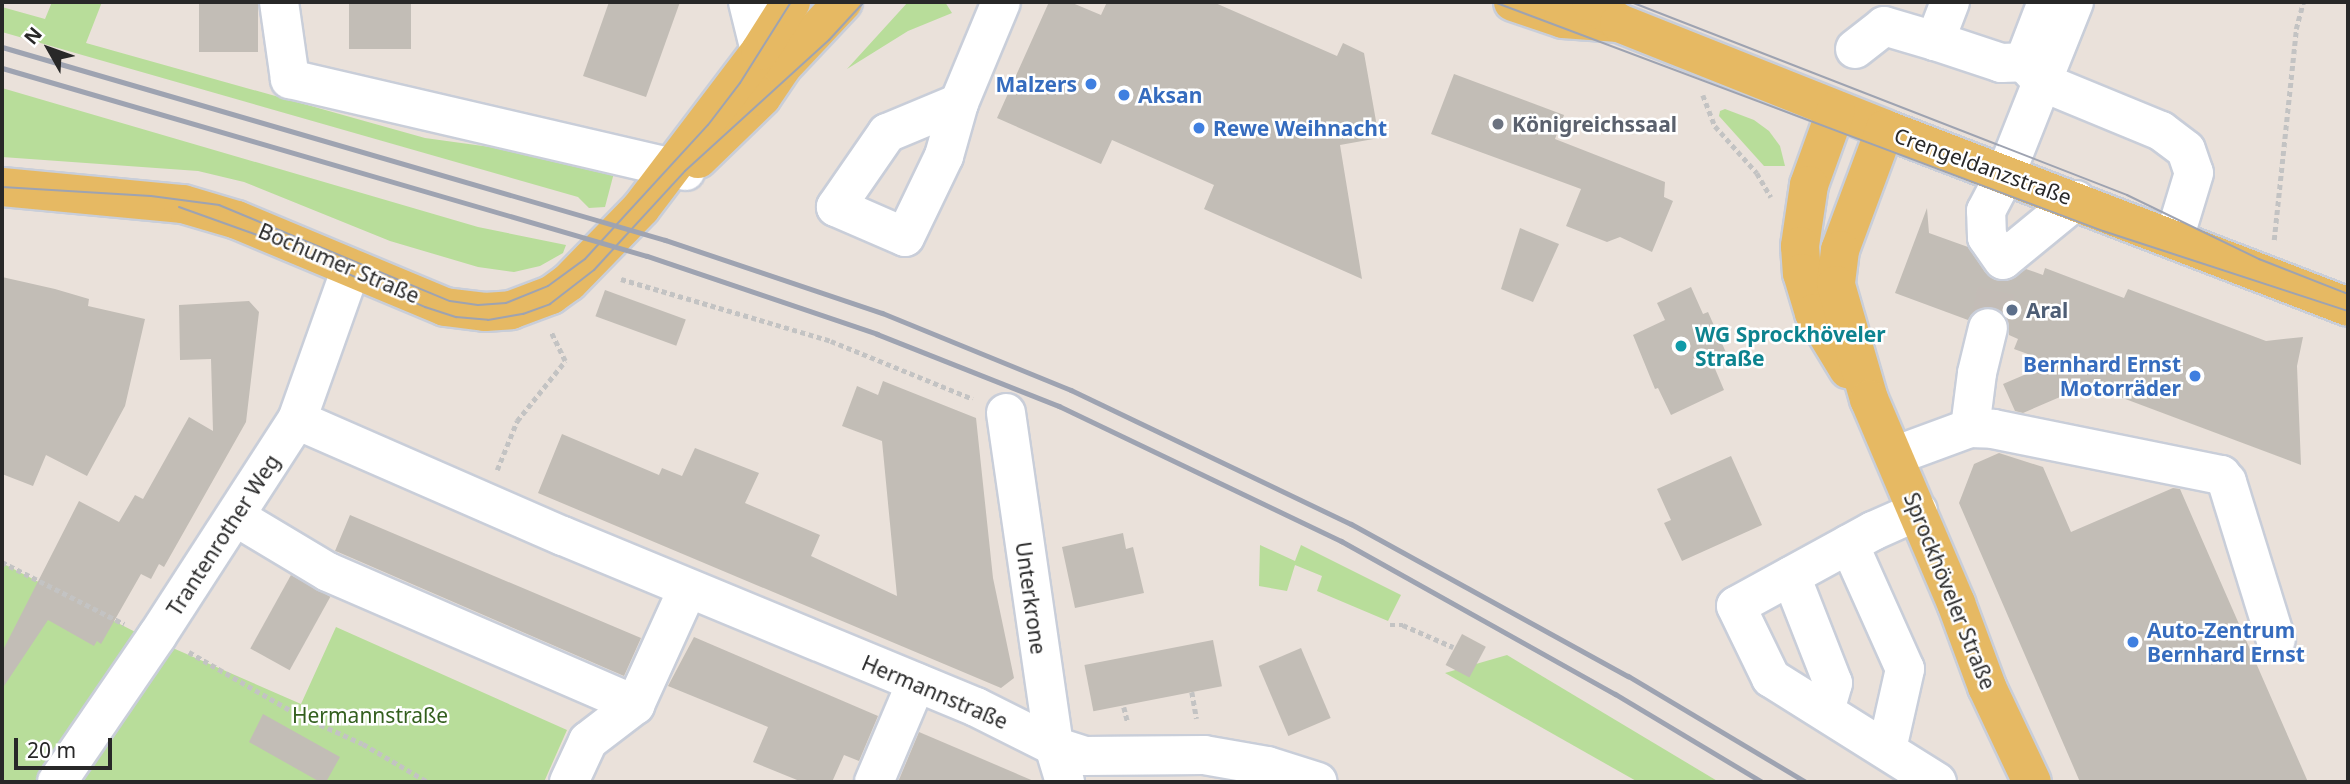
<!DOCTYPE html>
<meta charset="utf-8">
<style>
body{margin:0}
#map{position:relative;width:2350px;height:784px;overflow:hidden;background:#eae1da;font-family:"Noto Sans",sans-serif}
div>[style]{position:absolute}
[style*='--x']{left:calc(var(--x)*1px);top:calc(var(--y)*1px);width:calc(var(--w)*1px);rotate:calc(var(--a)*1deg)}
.green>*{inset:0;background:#b8dd9a}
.building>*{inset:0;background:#c2bdb6;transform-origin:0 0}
.minor-tunnel>*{height:38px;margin-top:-19px;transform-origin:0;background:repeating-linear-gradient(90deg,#c3bcb6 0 38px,transparent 0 57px)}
.path>*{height:4.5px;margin-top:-2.25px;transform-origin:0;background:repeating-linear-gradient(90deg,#c3c3c3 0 5px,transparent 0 8.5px)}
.roads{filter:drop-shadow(2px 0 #c9ced9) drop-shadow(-2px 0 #c9ced9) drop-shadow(0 2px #c9ced9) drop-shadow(0 -2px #c9ced9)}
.minor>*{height:38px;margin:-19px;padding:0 19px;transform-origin:19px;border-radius:19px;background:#fff}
.major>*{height:38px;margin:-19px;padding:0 19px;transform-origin:19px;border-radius:19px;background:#e6b963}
.tram>*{height:2px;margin:-1px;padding:0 1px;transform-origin:1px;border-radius:1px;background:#9ea3b1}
.rail>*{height:5px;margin:-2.5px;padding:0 2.5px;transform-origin:2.5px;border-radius:2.5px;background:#9ea3b1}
.dots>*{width:19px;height:19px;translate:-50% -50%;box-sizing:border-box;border:4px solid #fff;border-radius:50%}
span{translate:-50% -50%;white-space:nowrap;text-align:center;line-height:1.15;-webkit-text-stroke:5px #fff;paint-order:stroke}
.shop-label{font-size:21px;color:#366cbe;font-weight:700}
.right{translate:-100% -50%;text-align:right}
.left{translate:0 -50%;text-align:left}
.worship-label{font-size:21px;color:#5b616d;font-weight:700}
.street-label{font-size:21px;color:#282828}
.service-label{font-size:21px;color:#4e5e75;font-weight:700}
.culture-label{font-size:21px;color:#0d838f;font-weight:700}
.park-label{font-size:21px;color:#335f1e}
.frame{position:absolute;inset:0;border:4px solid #282828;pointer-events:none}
.north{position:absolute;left:14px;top:14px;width:70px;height:70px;-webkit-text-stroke:5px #fff;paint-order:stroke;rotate:310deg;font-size:19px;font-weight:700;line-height:28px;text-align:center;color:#282828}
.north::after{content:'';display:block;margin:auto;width:24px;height:32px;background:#282828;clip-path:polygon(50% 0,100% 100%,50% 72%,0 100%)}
.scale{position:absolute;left:14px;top:738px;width:98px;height:32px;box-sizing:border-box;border:4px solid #282828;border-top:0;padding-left:9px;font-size:21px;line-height:24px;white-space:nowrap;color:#282828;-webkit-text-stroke:5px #fff;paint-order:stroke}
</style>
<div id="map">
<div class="green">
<div style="clip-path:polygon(52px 2px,102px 2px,86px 43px,425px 138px,605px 163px,615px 169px,605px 207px,589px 208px,578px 197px,2px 32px,2px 7px,45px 19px)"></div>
<div style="clip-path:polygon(908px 2px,945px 2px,952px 13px,908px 31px,847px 69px)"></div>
<div style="clip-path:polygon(2px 88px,478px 227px,566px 245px,563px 253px,540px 266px,514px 272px,478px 267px,390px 241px,244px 182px,198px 171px,2px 157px)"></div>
<div style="clip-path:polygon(1725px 109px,1754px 120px,1769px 131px,1780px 146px,1785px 166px,1764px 166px,1719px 116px,1720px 111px)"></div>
<div style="clip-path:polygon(1260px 545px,1295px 561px,1301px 545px,1401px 595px,1388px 621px,1317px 591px,1322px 576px,1295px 565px,1287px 591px,1259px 586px)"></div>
<div style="clip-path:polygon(2px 563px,143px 636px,44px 782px,2px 782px)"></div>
<div style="clip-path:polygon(336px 627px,567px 730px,544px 782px,69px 782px,159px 642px,301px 704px)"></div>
<div style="clip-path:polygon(1507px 655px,1719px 782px,1638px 782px,1445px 673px)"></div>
</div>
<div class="building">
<div style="left:199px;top:2px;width:59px;height:50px"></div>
<div style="left:349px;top:2px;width:62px;height:47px"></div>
<div style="clip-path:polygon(609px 2px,680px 2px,646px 97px,583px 76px)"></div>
<div style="clip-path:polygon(1049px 2px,1070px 2px,1101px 15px,1107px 2px,1213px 2px,1337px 56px,1343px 43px,1364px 53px,1379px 138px,1340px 145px,1362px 279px,1204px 209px,1214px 185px,1112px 140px,1101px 164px,997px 118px)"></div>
<div style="clip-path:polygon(1454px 74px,1564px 115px,1555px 139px,1665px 182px,1664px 197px,1673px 201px,1652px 252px,1620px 237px,1607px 242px,1566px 226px,1581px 189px,1431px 134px)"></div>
<div style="clip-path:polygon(1927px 208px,1929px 233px,1968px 247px,1985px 272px,1995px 280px,2007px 281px,2026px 269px,2043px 275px,2045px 268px,2124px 298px,2128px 289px,2266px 341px,2303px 337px,2297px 366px,2301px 465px,2088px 385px,2023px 413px,2015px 411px,2003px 384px,2052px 363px,2014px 349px,2018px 339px,2009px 335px,2009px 323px,2004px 313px,1994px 307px,1983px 307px,1973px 312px,1968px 320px,1895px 293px)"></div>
<div style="clip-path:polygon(1520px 228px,1559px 244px,1533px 302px,1501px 289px)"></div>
<div style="clip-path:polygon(2px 277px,55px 289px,89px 299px,88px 306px,145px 319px,125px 406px,87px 476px,46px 455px,33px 486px,2px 474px)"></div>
<div style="clip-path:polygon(1691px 287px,1703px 314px,1708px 312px,1728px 357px,1713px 364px,1724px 390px,1671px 415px,1658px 388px,1655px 389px,1633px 335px,1665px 320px,1657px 303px)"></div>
<div style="left:605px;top:290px;width:86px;height:28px;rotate:20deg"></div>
<div style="clip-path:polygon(249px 301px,259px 312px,246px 422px,164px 567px,159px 564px,151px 579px,141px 574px,101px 644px,97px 641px,94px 646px,48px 620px,2px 689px,2px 652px,79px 501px,119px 522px,135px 495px,143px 499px,189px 417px,213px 431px,211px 359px,180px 360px,179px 305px)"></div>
<div style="clip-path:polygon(883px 381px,976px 418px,993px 578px,1014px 678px,1001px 688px,538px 493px,562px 434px,659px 475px,662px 468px,682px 476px,695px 448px,759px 473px,745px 503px,820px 535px,811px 556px,897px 596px,882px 441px,842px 426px,857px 386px,878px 395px)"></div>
<div style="clip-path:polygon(1999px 453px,2043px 467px,2071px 532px,2173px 488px,2180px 489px,2308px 782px,2080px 782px,1959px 503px,1974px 464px)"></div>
<div style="clip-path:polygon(1731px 456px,1762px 525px,1682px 561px,1664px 523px,1671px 520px,1657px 489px)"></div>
<div style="clip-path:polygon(350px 515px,641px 638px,624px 676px,338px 552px,335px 551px)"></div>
<div style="clip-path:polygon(1123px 533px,1126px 549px,1133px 547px,1144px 593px,1075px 608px,1062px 547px)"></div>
<div style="left:291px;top:575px;width:45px;height:84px;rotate:29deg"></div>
<div style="left:1462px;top:634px;width:27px;height:35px;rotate:28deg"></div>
<div style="clip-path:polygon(694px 637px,878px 716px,859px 761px,844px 755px,832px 782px,802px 782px,753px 762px,768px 727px,668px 686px)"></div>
<div style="left:1213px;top:640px;width:47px;height:131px;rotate:79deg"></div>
<div style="left:1301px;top:648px;width:76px;height:46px;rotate:67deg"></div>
<div style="clip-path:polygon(263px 714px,340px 757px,326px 782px,320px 782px,249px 742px)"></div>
<div style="clip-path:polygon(919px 732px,966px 752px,1036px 782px,898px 782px)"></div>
</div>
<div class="minor-tunnel">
<div style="--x:1988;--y:328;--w:70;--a:-77.6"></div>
</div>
<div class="path">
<div style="--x:1703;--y:95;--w:33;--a:69"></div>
<div style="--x:1715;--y:126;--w:63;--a:48.2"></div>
<div style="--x:1757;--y:173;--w:28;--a:60"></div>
<div style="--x:2274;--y:240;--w:212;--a:-84"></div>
<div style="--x:2296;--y:29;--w:28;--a:-75"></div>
<div style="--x:621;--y:279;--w:219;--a:16.4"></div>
<div style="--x:831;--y:341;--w:153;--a:22.2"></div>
<div style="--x:497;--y:470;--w:53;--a:-67.8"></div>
<div style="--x:517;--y:421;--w:77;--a:-51.3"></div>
<div style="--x:565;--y:361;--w:32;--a:-116"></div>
<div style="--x:2;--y:562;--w:137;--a:26.9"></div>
<div style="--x:1390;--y:625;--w:13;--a:0"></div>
<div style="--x:1403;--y:625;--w:55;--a:23.7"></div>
<div style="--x:189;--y:652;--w:125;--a:29.9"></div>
<div style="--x:297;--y:714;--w:72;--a:24.4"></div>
<div style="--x:363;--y:744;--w:75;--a:30.3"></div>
<div style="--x:1192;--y:692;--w:27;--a:80"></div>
<div style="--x:1124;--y:707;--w:16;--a:76"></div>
</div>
<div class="roads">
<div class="minor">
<div style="--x:279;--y:2;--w:78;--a:81.9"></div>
<div style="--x:290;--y:79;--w:406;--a:13.1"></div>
<div style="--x:748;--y:2;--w:50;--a:76.2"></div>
<div style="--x:760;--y:51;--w:24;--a:36"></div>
<div style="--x:1950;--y:2;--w:42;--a:111"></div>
<div style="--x:1935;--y:41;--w:70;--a:18.4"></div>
<div style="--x:2001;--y:63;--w:23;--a:-2"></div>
<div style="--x:2047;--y:2;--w:64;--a:111"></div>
<div style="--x:2024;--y:62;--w:27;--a:48"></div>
<div style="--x:2042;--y:82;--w:86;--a:-68.2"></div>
<div style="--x:1855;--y:49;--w:37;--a:-38"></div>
<div style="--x:1884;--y:26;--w:53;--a:16.4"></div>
<div style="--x:959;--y:103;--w:78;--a:157.4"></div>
<div style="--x:887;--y:133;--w:90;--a:124.6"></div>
<div style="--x:836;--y:207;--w:75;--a:23.5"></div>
<div style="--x:905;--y:237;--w:90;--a:-64.3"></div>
<div style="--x:944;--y:156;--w:55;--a:-74.2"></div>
<div style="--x:959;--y:103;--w:109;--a:-67.4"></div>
<div style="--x:2076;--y:200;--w:94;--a:140.6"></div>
<div style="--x:2003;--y:260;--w:28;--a:-125"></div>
<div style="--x:1987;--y:237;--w:26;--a:-92"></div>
<div style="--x:1986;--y:211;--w:43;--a:-62.2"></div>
<div style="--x:2006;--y:173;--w:98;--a:-68.4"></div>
<div style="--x:2042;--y:82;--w:129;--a:22.4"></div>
<div style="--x:2161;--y:131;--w:31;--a:37"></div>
<div style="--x:2186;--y:150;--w:24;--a:71"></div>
<div style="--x:2194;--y:173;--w:69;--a:106.9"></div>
<div style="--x:1006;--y:413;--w:336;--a:81.8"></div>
<div style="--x:1054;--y:746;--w:38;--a:73"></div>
<div style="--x:297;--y:420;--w:290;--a:23.6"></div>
<div style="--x:563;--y:536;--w:447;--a:22.5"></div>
<div style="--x:976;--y:707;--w:87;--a:26.6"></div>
<div style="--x:1054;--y:746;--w:32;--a:18"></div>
<div style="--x:1084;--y:756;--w:120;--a:-0.5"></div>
<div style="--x:1204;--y:755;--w:64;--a:9.9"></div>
<div style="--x:1267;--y:766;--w:53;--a:17.4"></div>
<div style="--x:1970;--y:428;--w:55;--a:-82.7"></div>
<div style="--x:1977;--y:373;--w:46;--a:-76.3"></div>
<div style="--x:1894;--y:456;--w:81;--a:-20.2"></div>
<div style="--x:1970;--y:428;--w:23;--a:2"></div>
<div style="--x:1993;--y:429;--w:233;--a:11.4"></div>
<div style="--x:2221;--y:475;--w:9;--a:49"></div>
<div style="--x:2227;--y:482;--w:165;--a:72.8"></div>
<div style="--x:1918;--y:511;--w:49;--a:156"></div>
<div style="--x:1873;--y:531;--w:156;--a:151.3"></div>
<div style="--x:1736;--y:606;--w:80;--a:64.1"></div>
<div style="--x:1771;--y:678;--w:196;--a:32.1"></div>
<div style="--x:236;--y:517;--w:107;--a:30.9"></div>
<div style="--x:328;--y:572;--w:335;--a:23.4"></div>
<div style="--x:635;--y:705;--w:128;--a:-65.6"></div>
<div style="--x:1849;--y:544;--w:137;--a:65.9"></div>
<div style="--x:1905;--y:669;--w:82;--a:102.7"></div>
<div style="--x:1791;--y:576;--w:115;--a:68.6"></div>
<div style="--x:1833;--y:683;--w:29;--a:106"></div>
<div style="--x:57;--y:782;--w:177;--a:-55.6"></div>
<div style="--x:157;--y:636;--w:257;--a:-57.1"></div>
<div style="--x:297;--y:420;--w:161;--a:-70.4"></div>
<div style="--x:569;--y:782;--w:45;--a:-65.1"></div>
<div style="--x:588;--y:741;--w:59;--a:-37.5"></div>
<div style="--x:874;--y:782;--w:108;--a:-67"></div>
</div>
<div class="major">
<div style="--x:1513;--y:2;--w:53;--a:18.8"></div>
<div style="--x:1563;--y:19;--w:56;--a:4.1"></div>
<div style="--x:1591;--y:2;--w:35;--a:37"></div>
<div style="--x:1619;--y:23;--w:286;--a:21.7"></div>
<div style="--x:1885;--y:129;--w:496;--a:21"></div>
<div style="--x:1836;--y:110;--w:80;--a:109.8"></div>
<div style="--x:1809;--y:185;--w:62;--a:98.4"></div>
<div style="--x:1800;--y:246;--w:27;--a:86"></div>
<div style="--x:1802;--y:273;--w:42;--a:73.3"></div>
<div style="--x:1814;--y:313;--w:66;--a:58.7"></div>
<div style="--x:1885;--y:129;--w:129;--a:110.4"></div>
<div style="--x:1840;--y:250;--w:35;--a:97"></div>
<div style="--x:1836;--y:285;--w:119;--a:73.9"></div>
<div style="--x:1869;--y:399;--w:222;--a:66.9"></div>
<div style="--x:1956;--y:603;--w:90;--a:69.7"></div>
<div style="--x:1987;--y:687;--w:105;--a:64.7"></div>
<div style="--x:698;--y:159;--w:89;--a:-44.1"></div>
<div style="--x:762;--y:97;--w:36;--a:-56"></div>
<div style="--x:782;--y:67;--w:89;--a:-46.8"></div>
<div style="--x:2;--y:187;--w:182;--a:5.4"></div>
<div style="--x:183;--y:204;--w:56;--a:16.5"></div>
<div style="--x:237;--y:220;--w:225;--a:22.7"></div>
<div style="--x:445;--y:307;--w:40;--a:7.1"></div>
<div style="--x:485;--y:312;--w:26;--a:-4"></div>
<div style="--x:511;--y:310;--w:43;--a:-20.6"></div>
<div style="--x:551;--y:295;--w:22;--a:-36"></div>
<div style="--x:569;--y:282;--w:103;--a:-45.8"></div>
<div style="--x:641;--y:208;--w:197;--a:-52.8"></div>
<div style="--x:760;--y:51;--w:58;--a:-57.7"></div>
</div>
</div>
<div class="tram">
<div style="--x:1494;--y:2;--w:651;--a:20.61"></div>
<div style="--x:2103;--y:231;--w:258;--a:18.1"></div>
<div style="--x:1631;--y:2;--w:532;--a:21.26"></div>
<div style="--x:2127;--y:195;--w:147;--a:25.9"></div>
<div style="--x:2259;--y:259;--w:96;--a:21.5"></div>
<div style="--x:2;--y:187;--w:149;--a:3.5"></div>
<div style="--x:151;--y:196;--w:69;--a:7.5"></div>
<div style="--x:219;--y:205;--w:250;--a:22.6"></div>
<div style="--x:450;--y:301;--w:28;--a:8"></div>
<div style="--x:478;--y:305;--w:28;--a:-4"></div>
<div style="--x:506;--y:303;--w:45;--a:-22"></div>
<div style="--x:548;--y:286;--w:46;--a:-36.1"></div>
<div style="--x:585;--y:259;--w:182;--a:-47.5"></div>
<div style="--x:708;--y:125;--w:53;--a:-52.7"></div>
<div style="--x:740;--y:83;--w:96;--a:-57.8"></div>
<div style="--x:179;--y:207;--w:86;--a:19.7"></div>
<div style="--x:260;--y:236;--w:180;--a:23.3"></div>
<div style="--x:425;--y:307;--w:33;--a:18"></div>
<div style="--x:456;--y:317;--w:32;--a:5"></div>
<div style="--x:488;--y:320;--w:36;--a:-10"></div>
<div style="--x:523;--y:314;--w:29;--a:-20"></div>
<div style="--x:550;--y:304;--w:56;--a:-37.7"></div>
<div style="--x:594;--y:270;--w:134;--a:-47.4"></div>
<div style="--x:685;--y:171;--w:195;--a:-42.3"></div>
<div style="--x:829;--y:40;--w:52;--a:-47.4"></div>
</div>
<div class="rail">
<div style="--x:2;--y:47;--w:691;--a:16.23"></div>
<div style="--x:665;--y:240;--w:229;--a:18.6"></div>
<div style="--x:882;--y:313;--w:204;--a:22.2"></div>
<div style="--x:1071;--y:390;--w:310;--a:25.6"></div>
<div style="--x:1351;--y:524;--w:316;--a:28.8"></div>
<div style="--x:1628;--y:676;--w:207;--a:30.8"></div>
<div style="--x:2;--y:68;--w:672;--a:16.25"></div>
<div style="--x:647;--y:256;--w:243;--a:18.7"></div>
<div style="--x:877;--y:334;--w:196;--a:21.6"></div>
<div style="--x:1059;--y:406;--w:313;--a:25.6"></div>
<div style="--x:1341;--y:541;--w:314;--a:29.2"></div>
<div style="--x:1615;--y:694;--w:171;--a:30.9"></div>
</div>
<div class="dots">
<div style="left:1091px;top:84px;background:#3f7fe0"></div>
<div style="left:1124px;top:95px;background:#3f7fe0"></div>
<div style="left:1498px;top:124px;background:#6b7280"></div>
<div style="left:1199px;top:128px;background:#3f7fe0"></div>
<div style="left:2012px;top:310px;background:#5c6f8a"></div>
<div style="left:1681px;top:346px;background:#0f9aa8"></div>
<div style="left:2195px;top:376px;background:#3f7fe0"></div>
<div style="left:2133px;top:642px;background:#3f7fe0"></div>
</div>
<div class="shop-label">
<span class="right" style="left:1077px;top:84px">Malzers</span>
<span class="left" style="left:1138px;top:95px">Aksan</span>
<span class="left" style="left:1213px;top:128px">Rewe Weihnacht</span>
<span class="right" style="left:2181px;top:376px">Bernhard Ernst<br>Motorräder</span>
<span class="left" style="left:2147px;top:642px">Auto-Zentrum<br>Bernhard Ernst</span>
</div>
<div class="worship-label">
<span class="left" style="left:1512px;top:124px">Königreichssaal</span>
</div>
<div class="street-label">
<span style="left:1983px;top:166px;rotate:20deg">Crengeldanzstraße</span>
<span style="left:339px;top:263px;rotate:23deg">Bochumer Straße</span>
<span style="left:223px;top:535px;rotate:-57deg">Trantenrother Weg</span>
<span style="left:1950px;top:591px;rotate:68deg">Sprockhöveler Straße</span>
<span style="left:1031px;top:598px;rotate:82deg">Unterkrone</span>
<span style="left:935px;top:692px;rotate:23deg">Hermannstraße</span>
</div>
<div class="service-label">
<span class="left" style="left:2026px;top:310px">Aral</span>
</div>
<div class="culture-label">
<span class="left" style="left:1695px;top:346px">WG Sprockhöveler<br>Straße</span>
</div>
<div class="park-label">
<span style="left:370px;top:715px">Hermannstraße</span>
</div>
<div class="frame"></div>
<div class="north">N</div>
<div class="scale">20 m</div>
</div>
